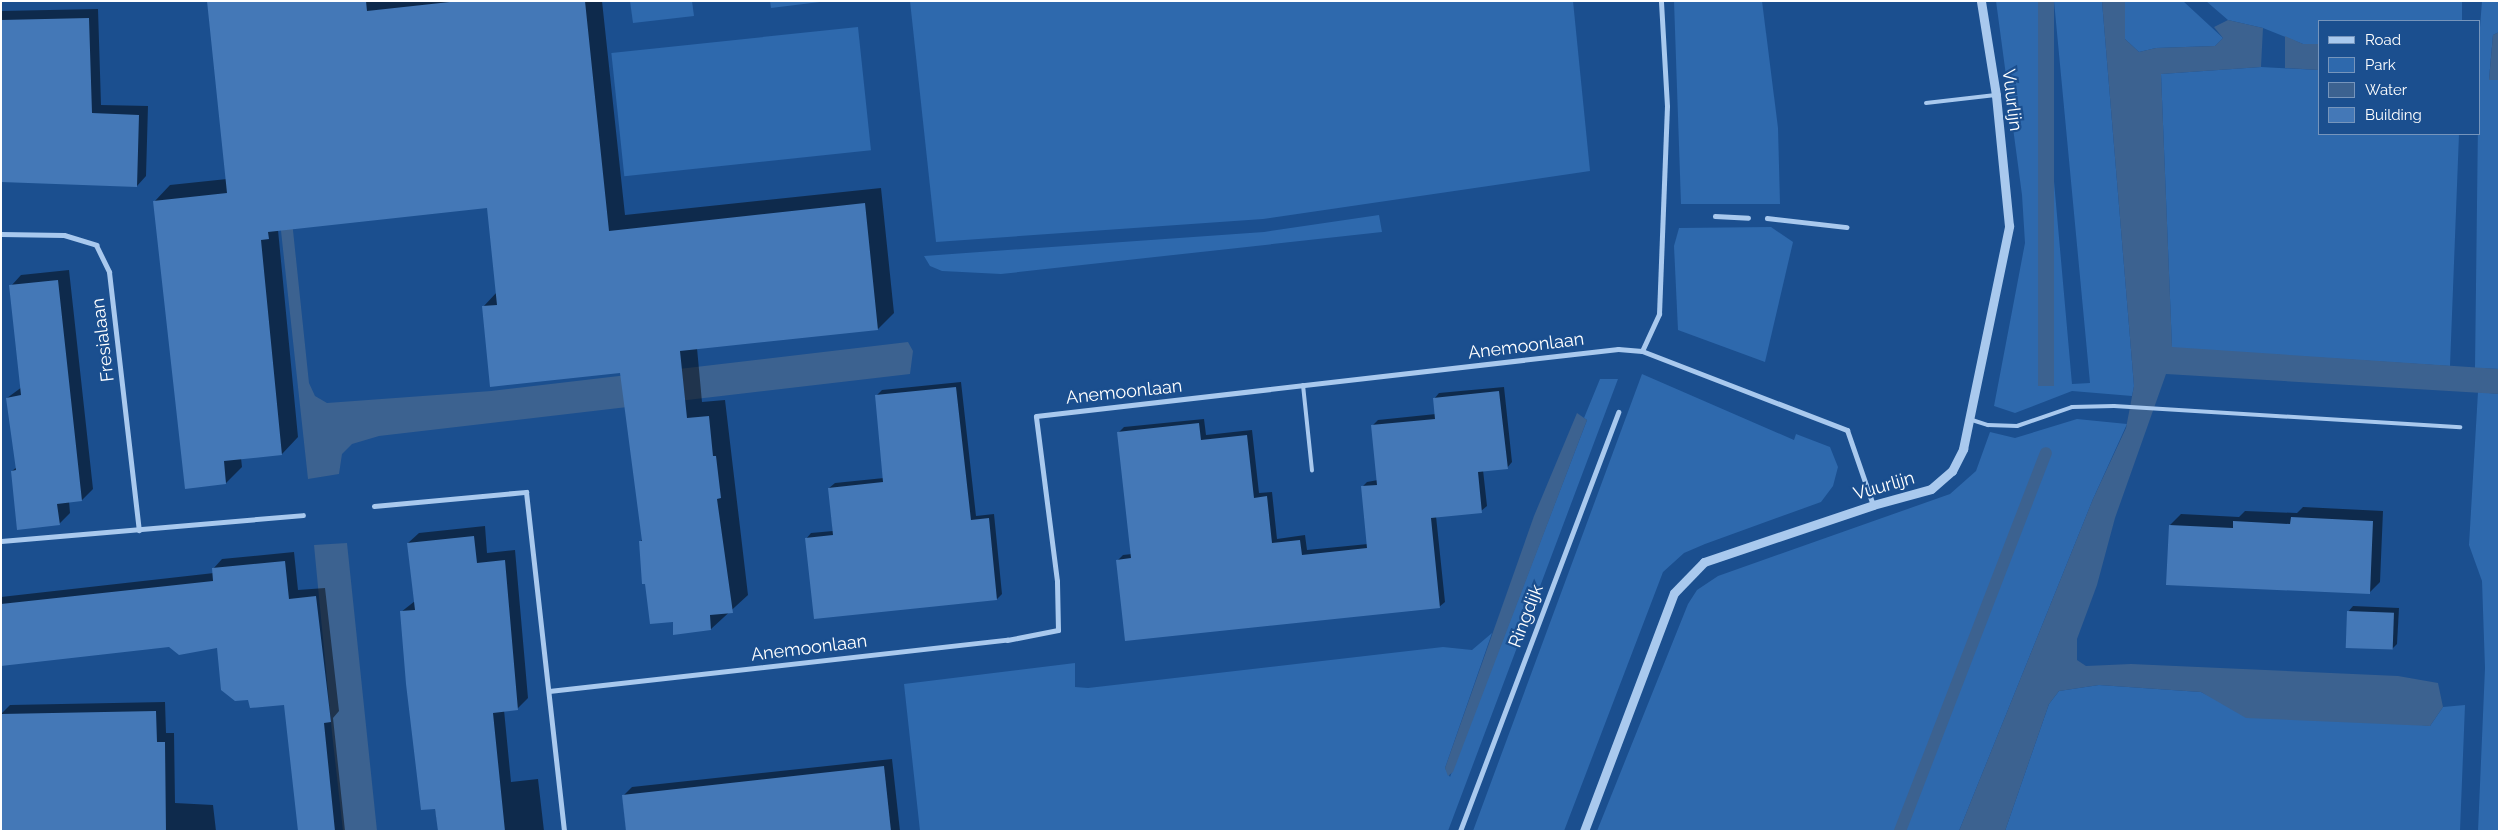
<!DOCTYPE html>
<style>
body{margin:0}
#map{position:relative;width:2500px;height:832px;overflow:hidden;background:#1b4f8f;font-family:Raleway,sans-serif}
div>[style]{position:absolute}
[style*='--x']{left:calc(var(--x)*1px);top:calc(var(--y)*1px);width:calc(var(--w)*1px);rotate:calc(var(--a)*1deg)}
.green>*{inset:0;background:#2e69ad;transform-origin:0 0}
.water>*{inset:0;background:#3c6290;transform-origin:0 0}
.shadow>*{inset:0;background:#0007}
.stream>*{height:12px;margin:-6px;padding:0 6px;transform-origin:6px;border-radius:6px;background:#3c6290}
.building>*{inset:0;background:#4478b7;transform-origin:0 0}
.service>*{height:4px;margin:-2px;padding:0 2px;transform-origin:2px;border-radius:2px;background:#a9c9ee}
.pedestrian>*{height:4.5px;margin:-2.25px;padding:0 2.25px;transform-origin:2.25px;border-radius:2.25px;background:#a9c9ee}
.minor>*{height:5px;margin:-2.5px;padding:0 2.5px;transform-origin:2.5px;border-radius:2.5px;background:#a9c9ee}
.tertiary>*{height:9px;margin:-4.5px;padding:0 4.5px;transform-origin:4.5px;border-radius:4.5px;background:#a9c9ee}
span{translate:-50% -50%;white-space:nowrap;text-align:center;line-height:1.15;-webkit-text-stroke:4.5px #1b4f8f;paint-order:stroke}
.street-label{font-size:18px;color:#fff}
.frame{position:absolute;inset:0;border:2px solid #fff;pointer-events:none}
.legend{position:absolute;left:2318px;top:20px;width:162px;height:115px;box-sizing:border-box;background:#1b4f8f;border:1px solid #7695bc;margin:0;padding:6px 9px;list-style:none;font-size:15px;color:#fff}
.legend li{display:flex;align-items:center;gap:10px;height:25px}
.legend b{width:25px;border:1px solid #7695bc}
</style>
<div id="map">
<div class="green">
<div style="clip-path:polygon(630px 1px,692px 1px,694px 16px,633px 23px)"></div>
<div style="clip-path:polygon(770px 1px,828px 1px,771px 8px)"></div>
<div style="clip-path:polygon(910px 1px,1573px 1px,1590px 171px,1263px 219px,936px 242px)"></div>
<div style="clip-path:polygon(1674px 1px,1762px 1px,1778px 128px,1780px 204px,1681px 204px)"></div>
<div style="clip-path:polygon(1996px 1px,2038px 1px,2072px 384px,2090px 383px,2054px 1px,2102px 1px,2134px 386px,2132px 396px,2072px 391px,2015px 413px,1994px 406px,2025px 243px,2022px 195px)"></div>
<div style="clip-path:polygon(2125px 1px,2183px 1px,2223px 38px,2215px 46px,2156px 48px,2139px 52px,2125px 39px)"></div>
<div style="clip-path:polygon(2206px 1px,2462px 1px,2462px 21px,2319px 21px,2319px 44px,2303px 44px,2263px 28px,2228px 20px)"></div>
<div style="clip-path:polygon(2482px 1px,2499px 1px,2499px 32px,2493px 35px,2489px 79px,2499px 80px,2499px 369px,2475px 368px,2479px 40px)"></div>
<div style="left:858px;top:27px;width:124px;height:248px;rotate:84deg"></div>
<div style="clip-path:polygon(2261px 67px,2319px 70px,2319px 134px,2459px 134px,2450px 366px,2172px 348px,2161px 74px)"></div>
<div style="clip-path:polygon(1379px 215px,1382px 232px,1001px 274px,942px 271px,930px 266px,924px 256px,1264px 232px)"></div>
<div style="clip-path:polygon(1771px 227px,1793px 242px,1765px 362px,1678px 330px,1674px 246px,1679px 228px)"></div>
<div style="clip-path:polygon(1642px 374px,1794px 440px,1796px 434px,1830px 447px,1838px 467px,1833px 486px,1821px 502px,1705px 544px,1684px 553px,1663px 572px,1564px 831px,1473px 831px)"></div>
<div style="clip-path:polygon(1600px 379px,1618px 379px,1448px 831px,920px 831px,904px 684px,1075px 663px,1075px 687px,1088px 688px,1443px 647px,1472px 650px,1492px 633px,1445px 768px,1450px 777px,1587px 420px,1584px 418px)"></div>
<div style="clip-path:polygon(2478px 392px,2499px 394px,2499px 831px,2478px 831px,2485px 668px,2482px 581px,2469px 545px)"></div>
<div style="clip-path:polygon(2077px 419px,2127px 424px,2093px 499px,1959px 831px,1597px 831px,1688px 604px,1697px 590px,1718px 576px,1950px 494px,1976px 471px,1990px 432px,2015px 438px)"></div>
<div style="clip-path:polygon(2099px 685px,2201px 692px,2222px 702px,2430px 726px,2443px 707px,2465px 705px,2460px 831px,2005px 831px,2049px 704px,2059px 691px)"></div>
</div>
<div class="water">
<div style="clip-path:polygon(256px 1px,269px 1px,309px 383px,315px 396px,327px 403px,491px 391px,908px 342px,913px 351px,910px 374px,379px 436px,352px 444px,342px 454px,339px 474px,308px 479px)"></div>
<div style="left:2038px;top:1px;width:16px;height:385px"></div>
<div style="clip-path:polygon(2102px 1px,2125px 1px,2125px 39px,2139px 52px,2156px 48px,2215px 46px,2223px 38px,2214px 27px,2228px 20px,2263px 28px,2261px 67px,2161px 74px,2172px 347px,2499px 369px,2499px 394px,2166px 374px,2115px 518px,2097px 585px,2077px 639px,2077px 660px,2086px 666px,2131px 664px,2398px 676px,2438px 683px,2443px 707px,2430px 726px,2246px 718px,2201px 692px,2099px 685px,2059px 691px,2049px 704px,2005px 831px,1959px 831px,2093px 499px,2126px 428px,2134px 386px)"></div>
<div style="clip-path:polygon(2499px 32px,2499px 80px,2489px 80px,2493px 35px)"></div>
<div style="clip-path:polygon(2285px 36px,2303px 44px,2319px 44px,2319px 70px,2285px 68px)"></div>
<div style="clip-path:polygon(1577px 413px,1587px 420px,1453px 772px,1448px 776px,1445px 768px,1534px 516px)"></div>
<div style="clip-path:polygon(347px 543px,377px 831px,343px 831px,332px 733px,314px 545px)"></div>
</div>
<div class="shadow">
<div style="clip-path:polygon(331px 1px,602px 1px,625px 215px,881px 188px,894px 313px,878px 329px,697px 348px,702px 402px,725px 400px,748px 595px,711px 629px,674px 620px,640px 542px,643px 539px,622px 372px,483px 307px,497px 292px,488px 207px,278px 230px,298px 437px,282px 454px,241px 458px,242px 467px,226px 483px,154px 202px,170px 185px,227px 179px)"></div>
<div style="clip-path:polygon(98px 9px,101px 105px,148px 106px,146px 176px,137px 186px,1px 181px,1px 11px)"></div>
<div style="clip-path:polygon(69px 270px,93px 489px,82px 500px,69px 501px,70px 513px,59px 524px,12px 471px,17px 467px,7px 398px,22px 387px,11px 286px,21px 275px)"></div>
<div style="clip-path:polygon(961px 382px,976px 516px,994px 514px,1002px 594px,997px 599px,806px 539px,811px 533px,833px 531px,829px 488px,835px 483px,884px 478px,876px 396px,882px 390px)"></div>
<div style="clip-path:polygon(1504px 387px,1512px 462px,1507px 468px,1483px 470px,1487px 506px,1481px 511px,1436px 516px,1445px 602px,1439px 607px,1118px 560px,1123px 555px,1132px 554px,1119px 432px,1124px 427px,1204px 419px,1206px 435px,1252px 430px,1259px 493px,1272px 492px,1277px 539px,1305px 535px,1307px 550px,1368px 544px,1362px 487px,1367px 482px,1378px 480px,1372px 426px,1378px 420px,1436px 414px,1434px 399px,1439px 393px)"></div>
<div style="clip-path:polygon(2303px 507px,2383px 511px,2380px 582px,2369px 593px,2170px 525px,2181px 514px,2239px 517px,2245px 511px,2297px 513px)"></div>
<div style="clip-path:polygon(485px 526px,487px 553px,515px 550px,528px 698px,517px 709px,504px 710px,511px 782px,538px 779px,544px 831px,439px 831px,401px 612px,415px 601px,408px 543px,419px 533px)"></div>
<div style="clip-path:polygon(294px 552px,298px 590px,325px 588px,339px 711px,333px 718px,345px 831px,299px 831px,285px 704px,249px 698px,218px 647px,170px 646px,1px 663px,1px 597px,214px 573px,213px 569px,222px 559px)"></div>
<div style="clip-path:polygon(2353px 606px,2399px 608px,2397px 644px,2392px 649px,2348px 612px)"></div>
<div style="clip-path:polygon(165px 702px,166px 733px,174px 733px,175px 803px,213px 805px,216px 831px,1px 831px,1px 714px,10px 705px)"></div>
<div style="clip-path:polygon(892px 759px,900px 831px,627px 831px,624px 795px,632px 787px)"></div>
</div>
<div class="stream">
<div style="--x:1900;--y:831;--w:405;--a:-68.9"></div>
</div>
<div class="building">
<div style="clip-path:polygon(207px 1px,366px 1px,367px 11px,459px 1px,585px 1px,609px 231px,865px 203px,878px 330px,680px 351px,687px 418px,709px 416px,713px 456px,716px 456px,721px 498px,717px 499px,733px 613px,710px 615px,711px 630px,673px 635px,673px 622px,650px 624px,645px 584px,642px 584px,639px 541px,642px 541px,620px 373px,490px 387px,482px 306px,497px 305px,487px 208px,268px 232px,269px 239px,261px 240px,282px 455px,224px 461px,226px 484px,185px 489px,153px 201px,227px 193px)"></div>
<div style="clip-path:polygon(89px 18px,92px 113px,139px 115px,137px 187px,1px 182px,1px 20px)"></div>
<div style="clip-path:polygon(58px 280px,82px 501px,57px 504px,60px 525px,17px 530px,11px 471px,16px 470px,6px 398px,21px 395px,9px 285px)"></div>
<div style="clip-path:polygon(956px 387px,971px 520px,989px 518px,997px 600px,814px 619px,805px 538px,833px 535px,828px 488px,883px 482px,875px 395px)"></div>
<div style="clip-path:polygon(1499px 391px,1508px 469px,1478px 472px,1482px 513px,1431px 518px,1440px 608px,1125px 641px,1116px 560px,1131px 558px,1117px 432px,1199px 423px,1201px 440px,1247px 435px,1254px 498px,1267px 496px,1272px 543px,1300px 540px,1302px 555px,1367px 548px,1361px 486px,1377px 485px,1371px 425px,1435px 419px,1433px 398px)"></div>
<div style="clip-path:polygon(2291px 517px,2373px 521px,2370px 594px,2166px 585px,2169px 525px,2233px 528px,2233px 521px,2290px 524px)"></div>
<div style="clip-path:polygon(474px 536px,477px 563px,505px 560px,518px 710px,493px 713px,505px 831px,438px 831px,435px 809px,421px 810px,406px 684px,400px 611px,415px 610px,407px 543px)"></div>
<div style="clip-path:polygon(285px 561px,289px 599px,316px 596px,331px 722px,324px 723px,335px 831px,298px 831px,284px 705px,250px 708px,248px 700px,235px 701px,221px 690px,217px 648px,179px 655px,169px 647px,1px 666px,1px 604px,213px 581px,212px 568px)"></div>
<div style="left:2347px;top:611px;width:47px;height:37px;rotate:2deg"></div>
<div style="clip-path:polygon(156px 711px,157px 742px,165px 742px,166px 831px,1px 831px,1px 714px)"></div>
<div style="clip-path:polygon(884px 766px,891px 831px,626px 831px,622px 795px)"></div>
</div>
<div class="service">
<div style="--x:1926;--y:103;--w:70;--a:-6.5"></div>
<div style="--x:1303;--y:385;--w:86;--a:84"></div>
<div style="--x:1969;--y:419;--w:20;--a:18"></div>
<div style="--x:1988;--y:425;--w:29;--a:2"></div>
<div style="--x:2017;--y:426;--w:58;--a:-19.1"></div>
<div style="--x:2072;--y:407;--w:42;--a:-1.4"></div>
<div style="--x:2114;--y:406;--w:347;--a:3.5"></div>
</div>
<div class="pedestrian">
<div style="--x:1715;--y:216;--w:33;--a:3"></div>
<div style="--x:1767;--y:218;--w:80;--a:6.5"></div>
</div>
<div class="minor">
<div style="--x:1;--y:234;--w:63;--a:0.9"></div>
<div style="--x:64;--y:235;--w:34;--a:17"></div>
<div style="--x:96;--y:245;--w:30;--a:64"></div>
<div style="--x:109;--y:272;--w:260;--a:83.4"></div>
<div style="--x:1642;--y:351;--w:41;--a:-65.3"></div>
<div style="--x:1659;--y:314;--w:208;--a:-87.8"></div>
<div style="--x:1667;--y:106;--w:105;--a:-93.3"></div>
<div style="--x:374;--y:506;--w:153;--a:-5.3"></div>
<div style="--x:526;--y:492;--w:341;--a:83.6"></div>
<div style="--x:1;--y:541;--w:303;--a:-4.9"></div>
<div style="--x:549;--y:691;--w:461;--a:-6.4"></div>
<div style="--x:1007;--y:640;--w:52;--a:-11.1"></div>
<div style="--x:1058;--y:630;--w:49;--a:-91.2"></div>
<div style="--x:1057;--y:581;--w:166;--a:-97.3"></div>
<div style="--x:1036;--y:416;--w:586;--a:-6.57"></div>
<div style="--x:1618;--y:349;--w:24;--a:5"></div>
<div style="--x:1642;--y:351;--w:220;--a:21.1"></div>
<div style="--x:1847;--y:430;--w:79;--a:70.9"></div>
<div style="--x:1460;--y:831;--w:448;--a:-69.3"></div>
</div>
<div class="tertiary">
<div style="--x:1584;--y:831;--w:254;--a:-69.3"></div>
<div style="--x:1674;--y:593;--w:43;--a:-45.9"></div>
<div style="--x:1704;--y:562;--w:178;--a:-18.6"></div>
<div style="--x:1873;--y:505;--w:60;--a:-15.4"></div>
<div style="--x:1931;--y:489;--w:28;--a:-41"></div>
<div style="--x:1952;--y:471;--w:25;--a:-63"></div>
<div style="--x:1963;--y:449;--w:228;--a:-78.3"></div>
<div style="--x:2009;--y:226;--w:132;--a:-95.7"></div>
<div style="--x:1996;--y:95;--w:95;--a:-99.1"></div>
</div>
<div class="street-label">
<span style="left:2012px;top:100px;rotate:83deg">Vuurlijn</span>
<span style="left:103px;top:340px;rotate:-97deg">Fresialaan</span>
<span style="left:1526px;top:346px;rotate:-7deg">Anemoonlaan</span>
<span style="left:1124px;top:392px;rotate:-6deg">Anemoonlaan</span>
<span style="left:1884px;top:486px;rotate:-16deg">Vuurlijn</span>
<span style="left:1526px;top:616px;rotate:-69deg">Ringdijk</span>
<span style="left:809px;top:648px;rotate:-7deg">Anemoonlaan</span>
</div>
<div class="frame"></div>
<ul class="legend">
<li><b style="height:6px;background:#a9c9ee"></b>Road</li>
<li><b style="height:14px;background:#2e69ad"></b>Park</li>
<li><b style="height:14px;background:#3c6290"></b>Water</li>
<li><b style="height:14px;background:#4478b7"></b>Building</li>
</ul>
</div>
